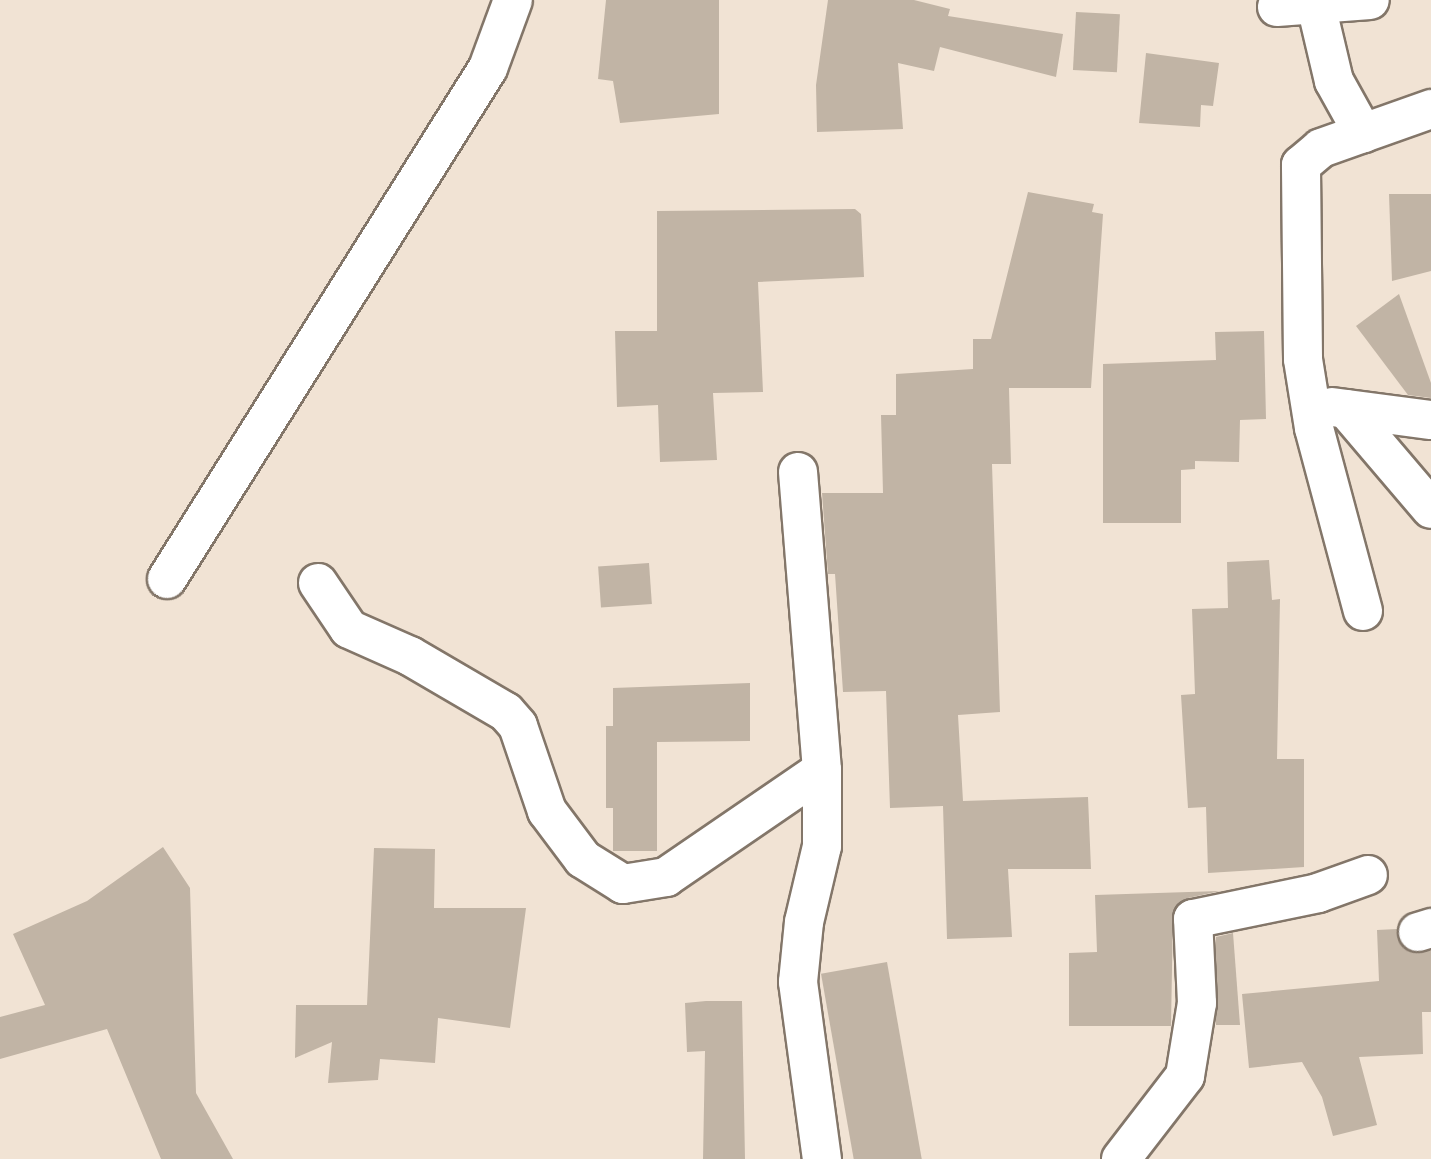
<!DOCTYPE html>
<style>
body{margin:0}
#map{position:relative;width:1431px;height:1159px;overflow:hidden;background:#f1e3d4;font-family:Quicksand,sans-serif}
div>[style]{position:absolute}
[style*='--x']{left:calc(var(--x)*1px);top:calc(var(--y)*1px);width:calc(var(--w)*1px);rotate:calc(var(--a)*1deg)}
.building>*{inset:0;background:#c1b4a5;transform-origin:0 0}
.roads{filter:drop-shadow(2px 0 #837669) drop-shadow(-2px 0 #837669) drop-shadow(0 2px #837669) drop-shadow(0 -2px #837669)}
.street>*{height:38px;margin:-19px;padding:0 19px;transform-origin:19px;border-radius:19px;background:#fff}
span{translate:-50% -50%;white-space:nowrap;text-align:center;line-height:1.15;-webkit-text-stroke:5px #f1e3d4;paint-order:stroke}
</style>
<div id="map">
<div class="building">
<div style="clip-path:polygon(606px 0,719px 0,719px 114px,620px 123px,613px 81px,598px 79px)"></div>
<div style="clip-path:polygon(828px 0,914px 0,950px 9px,948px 16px,1063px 34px,1056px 77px,940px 47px,934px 71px,898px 63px,903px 129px,817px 132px,816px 85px)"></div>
<div style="left:1076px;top:12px;width:44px;height:58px;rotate:3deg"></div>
<div style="clip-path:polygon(1146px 53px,1219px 63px,1213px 106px,1201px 105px,1200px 127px,1139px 123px)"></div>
<div style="clip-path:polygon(1028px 192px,1094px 204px,1092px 212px,1103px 214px,1091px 388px,1009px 388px,1011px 464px,992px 464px,1000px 712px,958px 715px,963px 801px,1088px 797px,1091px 869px,1008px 869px,1012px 937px,947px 939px,943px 806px,890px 808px,886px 691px,843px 692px,835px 574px,828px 574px,822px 493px,883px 493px,881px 415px,896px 415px,896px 374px,973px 369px,973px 339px,991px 339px)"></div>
<div style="clip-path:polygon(1389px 194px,1431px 194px,1431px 271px,1392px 281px)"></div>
<div style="clip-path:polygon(855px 209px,861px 214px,864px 277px,758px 282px,763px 392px,713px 393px,717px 460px,660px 462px,658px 405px,617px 407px,615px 331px,657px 331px,657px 211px)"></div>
<div style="clip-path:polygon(1399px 294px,1431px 383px,1431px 398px,1408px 395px,1356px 326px)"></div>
<div style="clip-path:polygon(1264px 331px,1266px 419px,1240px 420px,1239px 462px,1195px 461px,1195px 469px,1181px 470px,1181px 523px,1103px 523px,1103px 364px,1216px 360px,1215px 332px)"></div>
<div style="clip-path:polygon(1269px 560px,1272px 600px,1280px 599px,1277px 759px,1304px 759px,1304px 867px,1208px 873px,1206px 807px,1188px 808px,1181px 695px,1195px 694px,1192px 609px,1228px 608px,1227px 562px)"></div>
<div style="left:649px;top:563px;width:41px;height:51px;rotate:86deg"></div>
<div style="clip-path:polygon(750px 683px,750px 741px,657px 742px,657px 851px,613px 851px,613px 808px,606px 808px,606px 726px,613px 726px,613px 688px)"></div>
<div style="clip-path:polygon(163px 847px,190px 888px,196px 1093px,233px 1159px,161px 1159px,107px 1029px,0 1059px,0 1017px,45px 1005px,13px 934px,87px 901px)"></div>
<div style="clip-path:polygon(374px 848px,435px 849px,434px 908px,526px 908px,510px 1028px,438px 1018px,435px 1063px,380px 1059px,378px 1080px,328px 1083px,332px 1042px,295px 1058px,296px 1005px,367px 1005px)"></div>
<div style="clip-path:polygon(1220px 891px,1188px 898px,1173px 911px,1171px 1026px,1069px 1026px,1069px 953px,1097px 952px,1095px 895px)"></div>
<div style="clip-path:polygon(1397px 929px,1404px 948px,1431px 951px,1431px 1012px,1422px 1012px,1423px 1054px,1359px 1057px,1377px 1125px,1333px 1136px,1322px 1097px,1302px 1062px,1249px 1068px,1242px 994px,1379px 981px,1377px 930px)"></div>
<div style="clip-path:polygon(1233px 933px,1240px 1025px,1216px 1025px,1216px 937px)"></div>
<div style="left:887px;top:962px;width:200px;height:67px;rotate:80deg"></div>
<div style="clip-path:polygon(706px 1001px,742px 1001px,745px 1159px,703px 1159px,705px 1051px,687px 1052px,685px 1003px)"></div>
</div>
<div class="roads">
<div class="street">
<div style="--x:1316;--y:5;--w:78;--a:76.7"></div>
<div style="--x:1334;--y:81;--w:60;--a:60.9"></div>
<div style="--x:1277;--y:7;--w:93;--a:-4.3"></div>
<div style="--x:1332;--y:407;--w:100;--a:7.5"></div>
<div style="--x:1346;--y:409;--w:131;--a:49.6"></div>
<div style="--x:798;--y:472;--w:299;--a:85.4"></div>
<div style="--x:822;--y:770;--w:76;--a:90"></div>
<div style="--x:822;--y:846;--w:78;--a:103.3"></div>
<div style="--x:804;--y:922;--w:60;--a:95.7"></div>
<div style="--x:798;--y:982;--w:179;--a:82.3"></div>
<div style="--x:167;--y:579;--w:603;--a:-57.86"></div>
<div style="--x:488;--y:68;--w:72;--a:-69.8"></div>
<div style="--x:318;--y:583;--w:55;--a:56"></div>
<div style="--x:349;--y:629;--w:67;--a:23.9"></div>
<div style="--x:410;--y:656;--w:111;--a:30.3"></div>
<div style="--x:506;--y:712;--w:18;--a:49"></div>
<div style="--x:518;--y:726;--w:90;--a:71.2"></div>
<div style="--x:547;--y:811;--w:60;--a:53.1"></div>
<div style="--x:583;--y:859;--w:47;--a:32"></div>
<div style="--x:623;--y:884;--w:44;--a:-9.2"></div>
<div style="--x:666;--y:877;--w:189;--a:-34.4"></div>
<div style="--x:1363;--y:611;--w:189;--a:-105"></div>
<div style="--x:1314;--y:428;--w:70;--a:-99.1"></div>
<div style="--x:1303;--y:359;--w:194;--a:-90.6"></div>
<div style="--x:1301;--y:165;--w:26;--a:-40"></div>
<div style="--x:1321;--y:148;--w:117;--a:-19.5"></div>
<div style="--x:1418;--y:932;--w:14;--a:-17"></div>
<div style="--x:1121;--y:1159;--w:105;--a:-52.4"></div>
<div style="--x:1185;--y:1076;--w:74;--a:-80.7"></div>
<div style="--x:1197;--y:1003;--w:84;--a:-92.7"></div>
<div style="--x:1193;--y:919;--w:128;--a:-11.7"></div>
<div style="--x:1318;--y:893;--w:53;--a:-19.8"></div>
</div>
</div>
</div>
